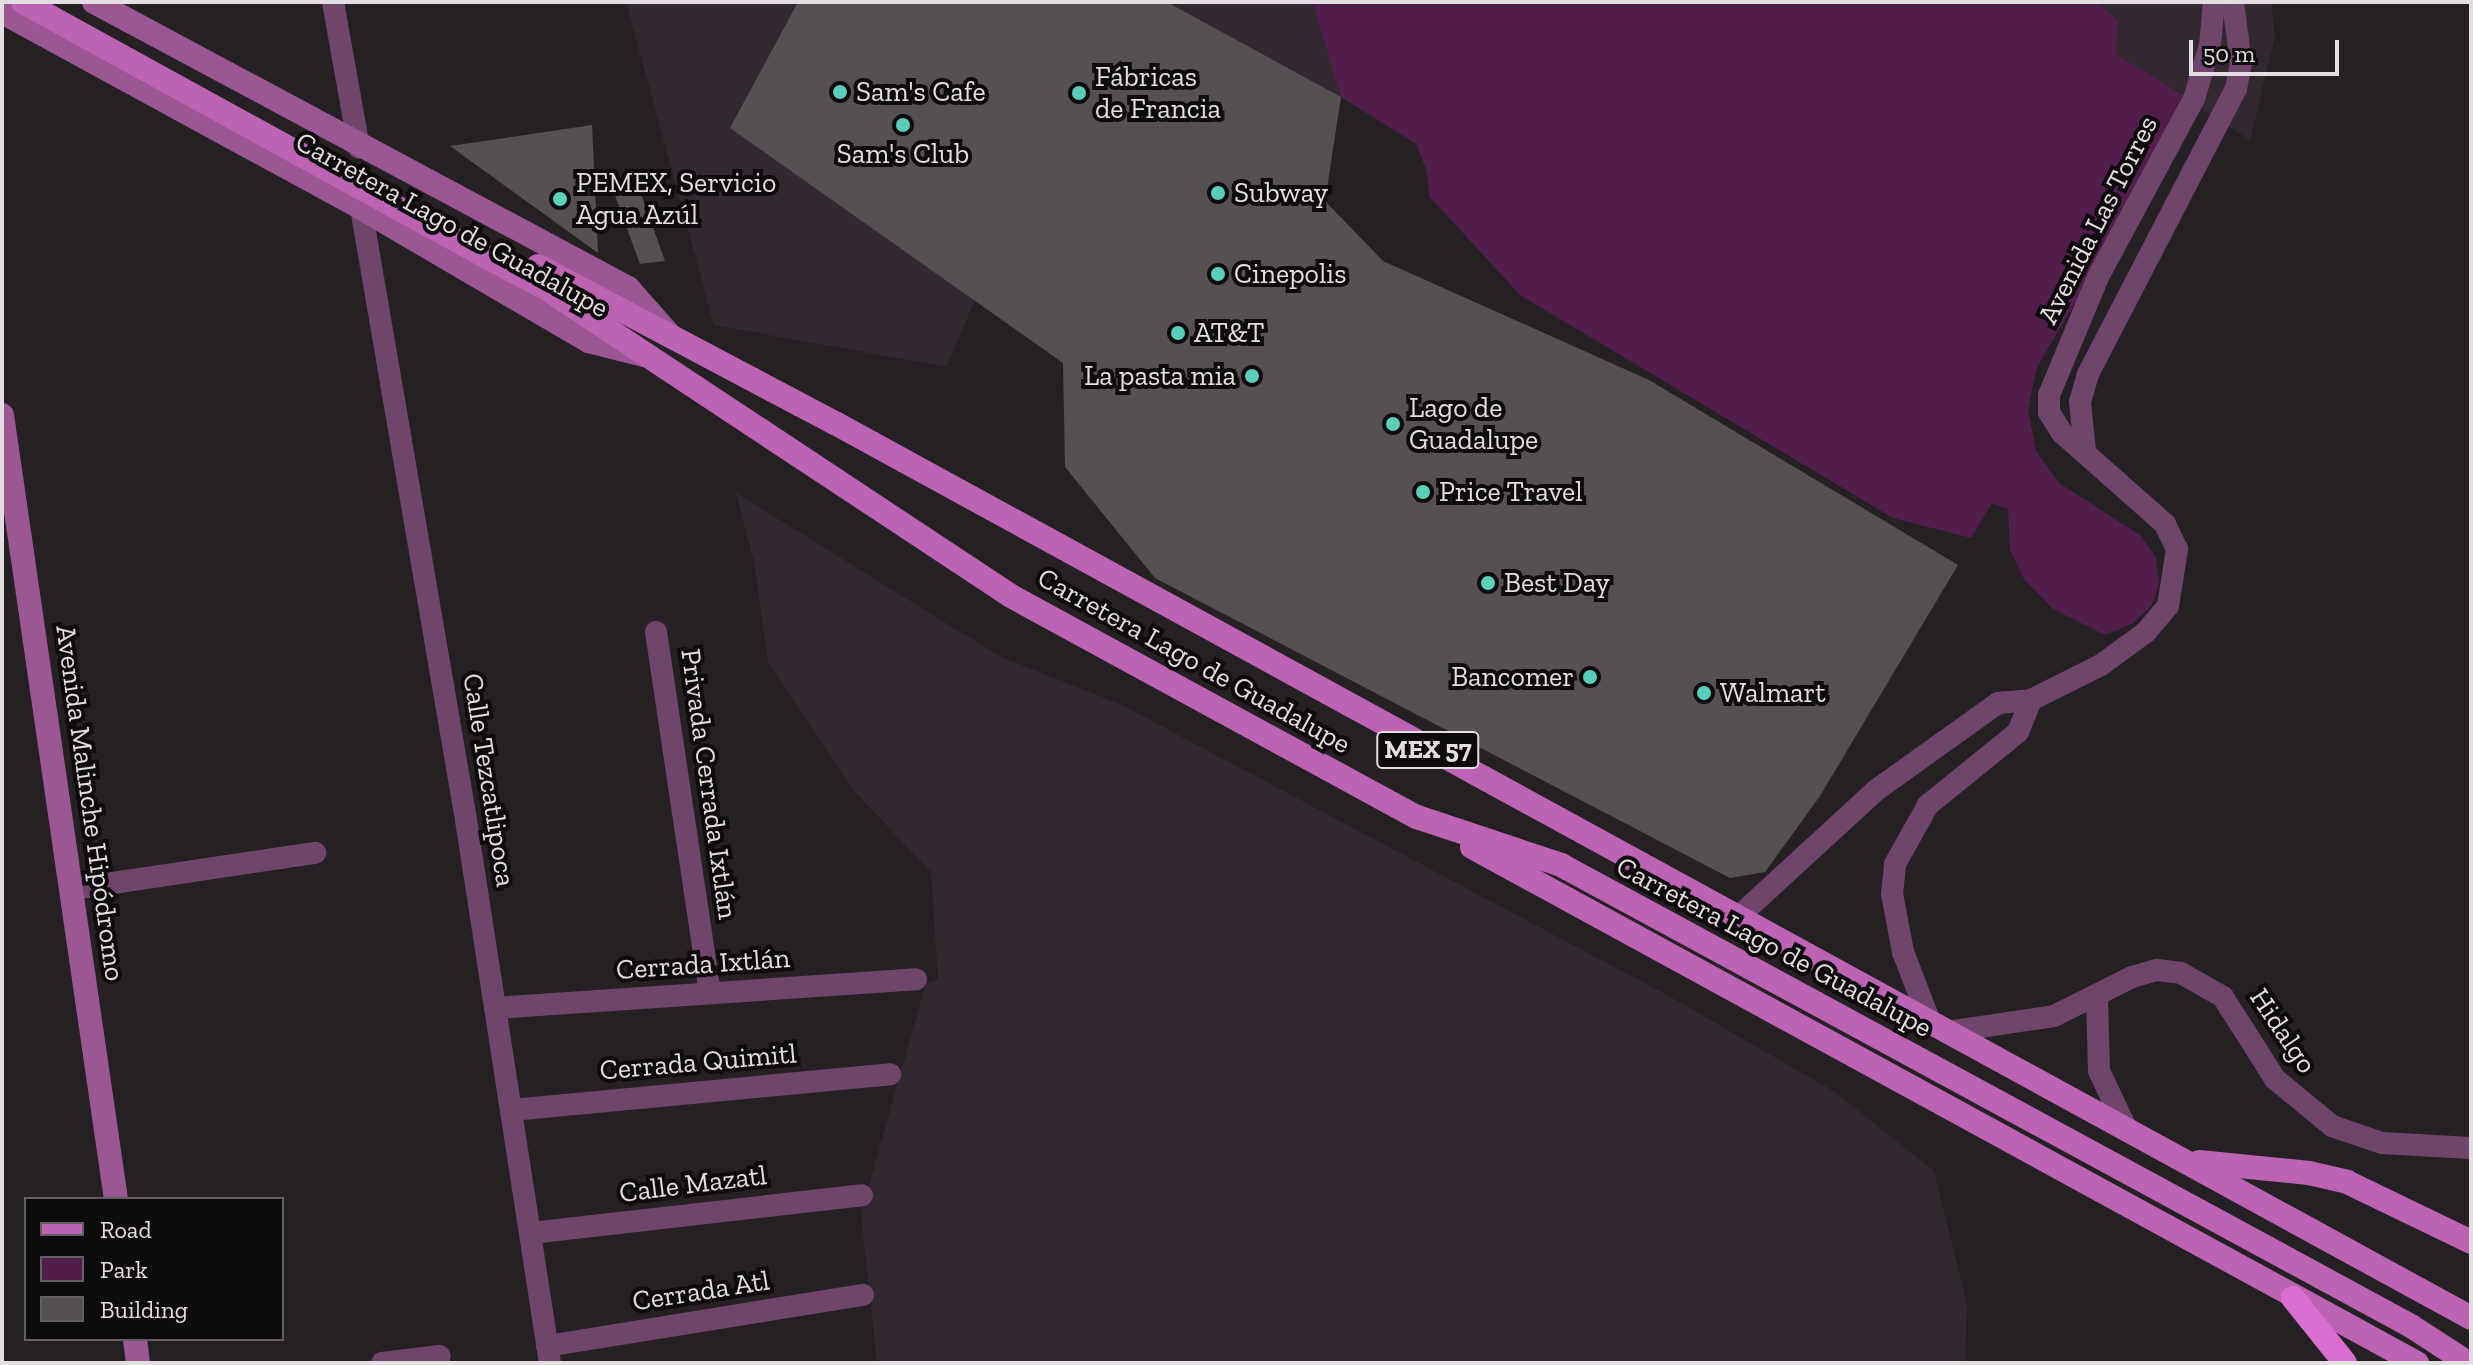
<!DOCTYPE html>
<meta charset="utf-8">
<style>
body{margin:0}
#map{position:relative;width:2473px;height:1365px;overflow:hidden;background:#252024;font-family:"Zilla Slab",serif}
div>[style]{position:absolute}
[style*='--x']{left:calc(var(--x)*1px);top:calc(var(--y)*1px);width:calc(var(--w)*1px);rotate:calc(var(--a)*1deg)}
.built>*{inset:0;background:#312830}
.green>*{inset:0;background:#511e4c}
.building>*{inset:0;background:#555054}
.street>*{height:22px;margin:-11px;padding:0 11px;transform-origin:11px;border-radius:11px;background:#70456b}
.secondary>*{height:24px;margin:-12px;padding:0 12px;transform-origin:12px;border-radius:12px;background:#9b5694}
.primary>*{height:24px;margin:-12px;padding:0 12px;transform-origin:12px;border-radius:12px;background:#bd63b4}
.highway>*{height:24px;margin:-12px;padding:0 12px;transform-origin:12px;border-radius:12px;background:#db6fd1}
.primary-bridge>*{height:24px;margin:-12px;padding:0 12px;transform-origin:12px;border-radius:12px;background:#bd63b4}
.dots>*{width:22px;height:22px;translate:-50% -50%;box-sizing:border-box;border:4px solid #0d0b0d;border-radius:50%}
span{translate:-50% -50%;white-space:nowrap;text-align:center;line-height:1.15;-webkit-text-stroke:8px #0d0b0d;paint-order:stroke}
.shield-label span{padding:2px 6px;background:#0d0b0d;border:2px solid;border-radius:6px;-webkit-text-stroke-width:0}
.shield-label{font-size:26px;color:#e2dee1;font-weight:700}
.poi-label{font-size:28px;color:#e2dee1}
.left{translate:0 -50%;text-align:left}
.right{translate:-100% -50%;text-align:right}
.street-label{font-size:28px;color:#e2dee1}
.frame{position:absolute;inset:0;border:4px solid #e2dee1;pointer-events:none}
.legend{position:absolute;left:24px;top:1197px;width:260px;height:144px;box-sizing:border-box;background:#0d0b0d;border:2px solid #625f62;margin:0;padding:10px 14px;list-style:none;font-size:24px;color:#e2dee1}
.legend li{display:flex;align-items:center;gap:16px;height:40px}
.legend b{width:40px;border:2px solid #625f62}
.scale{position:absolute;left:2189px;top:40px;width:150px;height:36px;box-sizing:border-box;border:4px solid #e2dee1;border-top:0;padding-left:10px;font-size:24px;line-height:28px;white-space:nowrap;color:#e2dee1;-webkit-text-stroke:6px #0d0b0d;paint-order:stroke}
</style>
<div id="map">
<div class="built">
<div style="clip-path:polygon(626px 2px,798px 2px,976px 297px,947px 367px,714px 325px)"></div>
<div style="clip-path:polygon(1167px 2px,1312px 2px,1341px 97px)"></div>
<div style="clip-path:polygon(2098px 2px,2271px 2px,2275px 37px,2250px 140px,2116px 54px,2118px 22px)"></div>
<div style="clip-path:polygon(736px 493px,999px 656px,1120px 704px,1667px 995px,1835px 1092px,1934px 1171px,1967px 1304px,1965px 1363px,877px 1363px,861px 1214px,926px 983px,938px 979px,931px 872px,854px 791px,768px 662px,754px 562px)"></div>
</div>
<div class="green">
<div style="clip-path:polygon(1312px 2px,2098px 2px,2118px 21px,2116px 54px,2188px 99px,2166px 149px,2037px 367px,2028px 410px,2036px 451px,2059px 483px,2140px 535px,2156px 557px,2159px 584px,2152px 605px,2132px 624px,2105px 635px,2053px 609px,2024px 579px,2010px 550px,2008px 509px,1992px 503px,1971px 538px,1893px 518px,1520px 295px,1429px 196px,1427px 171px,1416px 144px,1341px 97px)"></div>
</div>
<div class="building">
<div style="clip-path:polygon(798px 2px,1167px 2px,1341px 97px,1325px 201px,1383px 261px,1649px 380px,1958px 565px,1820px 796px,1765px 872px,1730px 878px,1155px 578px,1065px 467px,1063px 363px,730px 128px)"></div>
<div style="clip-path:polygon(592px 125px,598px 253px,450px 146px)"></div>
<div style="clip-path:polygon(635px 177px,665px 261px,640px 264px,609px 179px)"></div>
</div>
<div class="street">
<div style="--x:333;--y:2;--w:148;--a:79.9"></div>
<div style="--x:361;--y:208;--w:621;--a:80.26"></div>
<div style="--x:466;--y:820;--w:549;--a:81.21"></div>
<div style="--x:2085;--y:451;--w:49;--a:-95.8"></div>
<div style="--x:2080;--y:402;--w:29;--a:-74"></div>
<div style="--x:2088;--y:374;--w:321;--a:-62.6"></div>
<div style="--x:2236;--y:89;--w:26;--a:-79"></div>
<div style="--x:2241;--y:63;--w:62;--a:-97.5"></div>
<div style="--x:656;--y:632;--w:365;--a:81.5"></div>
<div style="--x:73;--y:889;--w:245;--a:-8.5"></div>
<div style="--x:1736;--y:919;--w:189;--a:-42.6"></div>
<div style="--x:1875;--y:791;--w:151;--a:-35.6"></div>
<div style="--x:1998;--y:703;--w:33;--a:-5"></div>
<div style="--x:2031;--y:700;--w:78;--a:-26.6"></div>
<div style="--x:2101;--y:665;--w:56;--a:-36.3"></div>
<div style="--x:2146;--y:632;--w:34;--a:-50"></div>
<div style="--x:2168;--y:606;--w:58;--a:-81"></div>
<div style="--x:2177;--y:549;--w:28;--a:-116"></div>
<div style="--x:2165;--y:524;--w:137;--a:-138.5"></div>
<div style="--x:2062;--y:433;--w:25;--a:-122"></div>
<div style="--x:2049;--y:412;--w:17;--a:-90"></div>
<div style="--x:2049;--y:395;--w:128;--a:-67.4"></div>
<div style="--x:2098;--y:277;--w:202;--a:-61.7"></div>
<div style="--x:2194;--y:99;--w:56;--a:-73.5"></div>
<div style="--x:2210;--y:45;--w:43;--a:-84.7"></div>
<div style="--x:2097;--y:998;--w:73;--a:88.4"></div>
<div style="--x:2099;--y:1071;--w:65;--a:64.6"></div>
<div style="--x:495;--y:1008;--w:422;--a:-3.9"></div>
<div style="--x:1930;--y:1022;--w:75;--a:-111.1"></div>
<div style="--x:1903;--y:952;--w:59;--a:-100.7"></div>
<div style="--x:1892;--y:894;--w:30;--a:-84"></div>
<div style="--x:1895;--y:864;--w:68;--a:-60.8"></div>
<div style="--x:1928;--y:805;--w:116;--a:-39"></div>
<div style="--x:2018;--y:732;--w:35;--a:-68"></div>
<div style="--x:1947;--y:1032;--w:108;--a:-8.5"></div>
<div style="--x:2054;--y:1016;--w:87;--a:-26.6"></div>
<div style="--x:2132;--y:977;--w:26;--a:-16"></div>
<div style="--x:2157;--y:970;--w:24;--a:7"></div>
<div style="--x:2181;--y:973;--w:48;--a:29.7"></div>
<div style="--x:2223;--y:997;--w:97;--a:57.6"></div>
<div style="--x:2275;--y:1079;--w:74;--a:39.5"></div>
<div style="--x:2332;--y:1126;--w:53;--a:18.8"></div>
<div style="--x:2382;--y:1143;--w:89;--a:3.2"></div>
<div style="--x:512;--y:1110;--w:380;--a:-5.4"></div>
<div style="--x:531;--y:1233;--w:333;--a:-6.5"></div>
<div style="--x:547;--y:1346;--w:320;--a:-9.2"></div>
<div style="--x:382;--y:1363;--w:58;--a:-6.9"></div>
</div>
<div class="secondary">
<div style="--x:94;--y:2;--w:606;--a:28.17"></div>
<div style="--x:628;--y:288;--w:60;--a:48.4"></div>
<div style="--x:2;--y:12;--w:409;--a:28.6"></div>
<div style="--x:361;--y:208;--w:264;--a:30.3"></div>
<div style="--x:589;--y:341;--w:57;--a:14.3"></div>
<div style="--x:2;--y:415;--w:792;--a:81.73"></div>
<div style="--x:135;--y:1339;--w:24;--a:83"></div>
</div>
<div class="primary">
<div style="--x:485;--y:256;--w:70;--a:28"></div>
<div style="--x:547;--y:289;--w:556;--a:33.49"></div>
<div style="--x:1011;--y:596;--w:462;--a:28.6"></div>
<div style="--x:1417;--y:817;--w:152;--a:18.4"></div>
<div style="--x:1561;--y:865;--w:967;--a:28.47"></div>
<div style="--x:2411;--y:1326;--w:68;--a:33"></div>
<div style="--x:538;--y:266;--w:336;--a:27.9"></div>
<div style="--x:835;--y:423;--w:1865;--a:28.68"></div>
<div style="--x:1472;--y:847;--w:1077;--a:28.64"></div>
<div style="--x:2199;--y:1162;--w:111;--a:5.7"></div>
<div style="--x:2309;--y:1173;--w:39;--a:13"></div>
<div style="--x:2347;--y:1182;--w:138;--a:25.8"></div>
</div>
<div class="highway">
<div style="--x:2293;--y:1298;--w:83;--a:51.3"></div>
</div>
<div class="primary-bridge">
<div style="--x:23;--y:2;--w:527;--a:28.8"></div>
</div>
<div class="dots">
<div style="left:840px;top:92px;background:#5bcebb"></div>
<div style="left:1079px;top:93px;background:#5bcebb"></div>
<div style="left:903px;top:125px;background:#5bcebb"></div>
<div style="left:1218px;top:193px;background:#5bcebb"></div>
<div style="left:560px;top:199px;background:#5bcebb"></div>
<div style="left:1218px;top:274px;background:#5bcebb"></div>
<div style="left:1178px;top:333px;background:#5bcebb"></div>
<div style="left:1252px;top:376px;background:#5bcebb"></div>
<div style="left:1393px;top:424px;background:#5bcebb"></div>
<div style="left:1423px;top:492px;background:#5bcebb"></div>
<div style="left:1488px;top:583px;background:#5bcebb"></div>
<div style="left:1590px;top:677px;background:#5bcebb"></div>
<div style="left:1704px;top:693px;background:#5bcebb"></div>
</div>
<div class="shield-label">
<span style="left:1428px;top:750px">MEX 57</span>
</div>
<div class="poi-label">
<span class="left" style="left:1095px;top:93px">Fábricas<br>de Francia</span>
<span class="left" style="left:856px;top:92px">Sam's Cafe</span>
<span style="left:903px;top:154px">Sam's Club</span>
<span class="left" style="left:576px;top:199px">PEMEX, Servicio<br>Agua Azúl</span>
<span class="left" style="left:1234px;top:193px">Subway</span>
<span class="left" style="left:1234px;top:274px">Cinepolis</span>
<span class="left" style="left:1194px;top:333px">AT&amp;T</span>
<span class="right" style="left:1236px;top:376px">La pasta mia</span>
<span class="left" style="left:1409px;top:424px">Lago de<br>Guadalupe</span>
<span class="left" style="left:1439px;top:492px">Price Travel</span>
<span class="left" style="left:1504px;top:583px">Best Day</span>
<span class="right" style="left:1574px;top:677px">Bancomer</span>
<span class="left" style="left:1720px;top:693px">Walmart</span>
</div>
<div class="street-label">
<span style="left:2098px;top:220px;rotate:-63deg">Avenida Las Torres</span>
<span style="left:452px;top:225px;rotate:29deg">Carretera Lago de Guadalupe</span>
<span style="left:1194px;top:661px;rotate:29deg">Carretera Lago de Guadalupe</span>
<span style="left:489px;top:780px;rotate:81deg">Calle Tezcatlipoca</span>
<span style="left:709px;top:784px;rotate:82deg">Privada Cerrada Ixtlán</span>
<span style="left:90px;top:803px;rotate:82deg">Avenida Malinche Hipódromo</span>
<span style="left:1774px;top:947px;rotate:28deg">Carretera Lago de Guadalupe</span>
<span style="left:703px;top:964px;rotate:-4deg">Cerrada Ixtlán</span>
<span style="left:2283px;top:1031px;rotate:56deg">Hidalgo</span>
<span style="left:698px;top:1062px;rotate:-5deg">Cerrada Quimitl</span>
<span style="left:693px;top:1184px;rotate:-7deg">Calle Mazatl</span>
<span style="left:701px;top:1291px;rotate:-9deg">Cerrada Atl</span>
</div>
<div class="frame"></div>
<ul class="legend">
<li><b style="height:10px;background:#bd63b4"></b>Road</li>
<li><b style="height:22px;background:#511e4c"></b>Park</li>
<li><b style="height:22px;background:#555054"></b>Building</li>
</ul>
<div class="scale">50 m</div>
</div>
